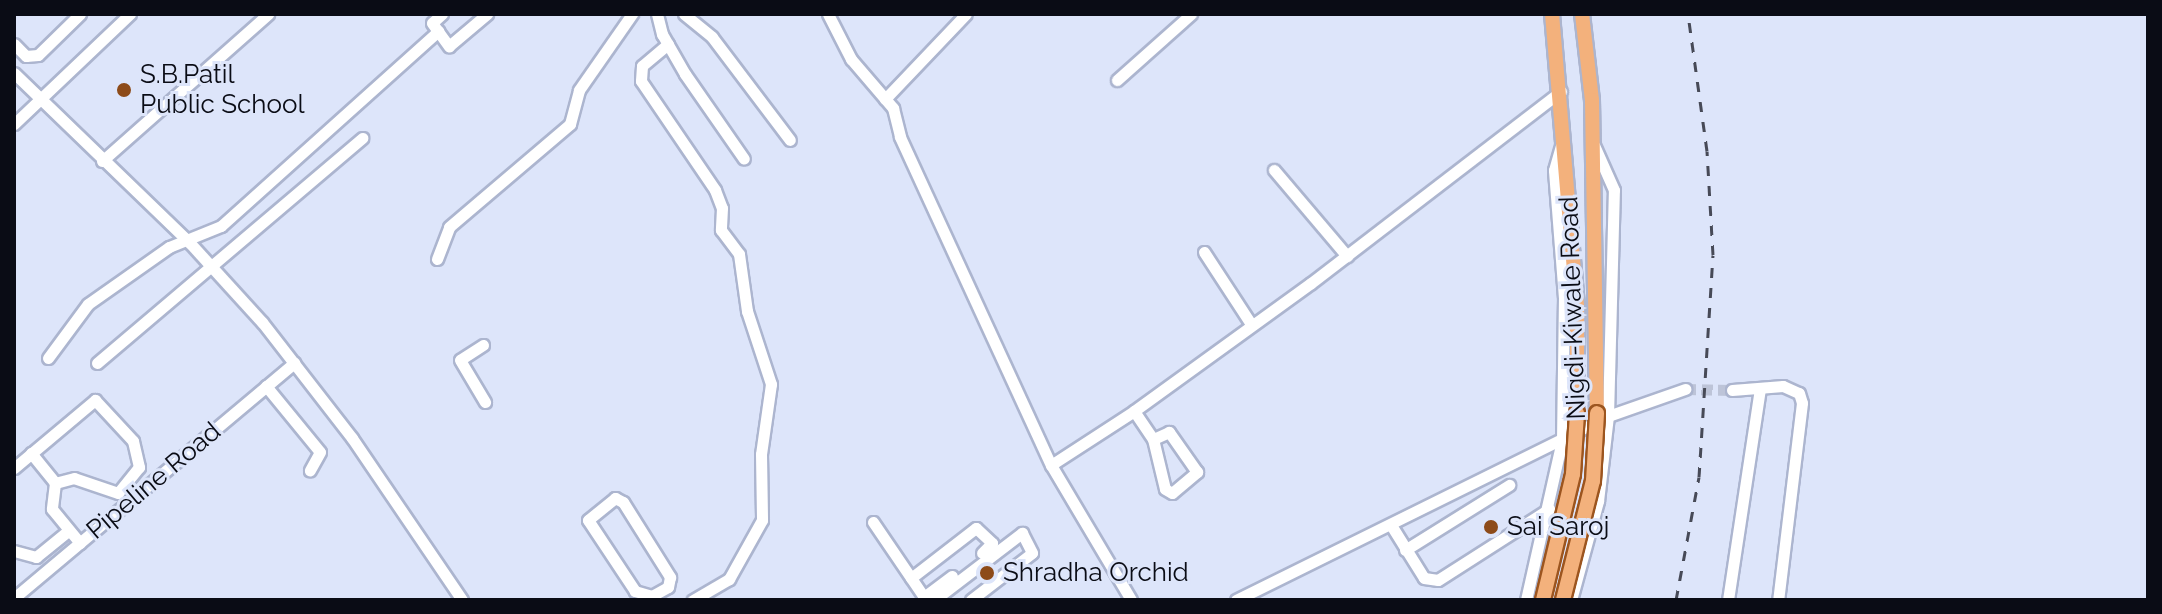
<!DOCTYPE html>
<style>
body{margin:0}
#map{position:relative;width:2162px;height:614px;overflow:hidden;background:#dde5fa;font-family:Raleway,sans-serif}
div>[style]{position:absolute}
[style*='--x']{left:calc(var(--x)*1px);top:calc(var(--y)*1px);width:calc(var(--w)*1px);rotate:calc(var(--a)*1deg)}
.minor-tunnel>*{height:11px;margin-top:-5.5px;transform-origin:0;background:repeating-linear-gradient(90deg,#bdc4d8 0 11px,transparent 0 16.5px)}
.roads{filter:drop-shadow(2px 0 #acb5cf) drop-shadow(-2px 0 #acb5cf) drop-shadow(0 2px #acb5cf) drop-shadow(0 -2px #acb5cf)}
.minor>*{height:11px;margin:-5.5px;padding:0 5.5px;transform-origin:5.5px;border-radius:5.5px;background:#fff}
.major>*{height:14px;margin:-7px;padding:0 7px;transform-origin:7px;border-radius:7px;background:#f3b17c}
.rail>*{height:3px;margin-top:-1.5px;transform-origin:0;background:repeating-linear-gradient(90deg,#474a57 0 10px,transparent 0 20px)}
.bridges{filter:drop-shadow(2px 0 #9c551f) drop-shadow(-2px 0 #9c551f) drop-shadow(0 2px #9c551f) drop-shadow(0 -2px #9c551f)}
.major-bridge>*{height:14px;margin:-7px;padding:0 7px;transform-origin:7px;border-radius:7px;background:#f3b17c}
.dots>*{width:22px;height:22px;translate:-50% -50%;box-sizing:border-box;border:4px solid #dde5fa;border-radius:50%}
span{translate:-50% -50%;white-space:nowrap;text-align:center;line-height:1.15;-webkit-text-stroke:6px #dde5fa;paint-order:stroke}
.poi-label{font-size:26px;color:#0a0c15}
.left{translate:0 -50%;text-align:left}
.street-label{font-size:26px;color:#0a0c15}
.frame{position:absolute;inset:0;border:16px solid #0a0c15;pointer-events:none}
</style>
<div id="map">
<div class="minor-tunnel">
<div style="--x:1685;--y:389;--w:47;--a:1.2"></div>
</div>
<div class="roads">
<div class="minor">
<div style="--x:442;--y:14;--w:13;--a:138"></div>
<div style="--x:432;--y:23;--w:29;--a:54"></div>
<div style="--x:449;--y:46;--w:50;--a:-40.1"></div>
<div style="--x:657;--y:14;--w:21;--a:76"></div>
<div style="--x:662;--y:34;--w:46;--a:60.1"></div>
<div style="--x:685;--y:74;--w:103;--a:55.2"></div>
<div style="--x:684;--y:14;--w:36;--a:39"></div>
<div style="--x:712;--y:37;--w:129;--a:52.9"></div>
<div style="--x:828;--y:14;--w:51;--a:62.9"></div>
<div style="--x:851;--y:59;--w:65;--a:49.4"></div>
<div style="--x:893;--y:108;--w:30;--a:76"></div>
<div style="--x:900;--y:137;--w:361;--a:65.3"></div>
<div style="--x:1051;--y:465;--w:157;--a:59.3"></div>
<div style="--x:14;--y:44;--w:17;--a:45"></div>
<div style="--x:26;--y:56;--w:12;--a:-5"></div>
<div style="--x:38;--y:55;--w:59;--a:-44.3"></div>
<div style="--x:668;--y:44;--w:34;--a:140"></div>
<div style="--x:642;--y:66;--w:15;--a:94"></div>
<div style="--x:641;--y:81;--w:132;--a:55.8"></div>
<div style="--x:715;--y:190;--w:19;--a:69"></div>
<div style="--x:722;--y:208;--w:22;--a:93"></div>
<div style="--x:721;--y:230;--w:30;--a:53"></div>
<div style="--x:739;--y:254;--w:58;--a:82"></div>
<div style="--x:747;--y:311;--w:77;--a:71.8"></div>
<div style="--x:771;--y:384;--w:71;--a:98.1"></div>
<div style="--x:761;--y:454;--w:66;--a:89.1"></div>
<div style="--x:762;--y:520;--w:68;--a:119.2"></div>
<div style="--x:729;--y:579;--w:42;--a:149.7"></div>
<div style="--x:14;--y:73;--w:245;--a:44"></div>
<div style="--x:190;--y:243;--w:107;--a:47.7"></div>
<div style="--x:262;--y:322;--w:147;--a:52.2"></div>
<div style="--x:352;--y:438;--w:196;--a:55.8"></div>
<div style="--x:1117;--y:80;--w:99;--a:-41.7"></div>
<div style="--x:885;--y:99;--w:117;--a:-46.4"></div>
<div style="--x:14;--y:124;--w:160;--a:-43.5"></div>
<div style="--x:102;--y:161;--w:222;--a:-41.5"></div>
<div style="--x:1274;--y:170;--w:113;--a:49.7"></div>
<div style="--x:1204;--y:252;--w:86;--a:56.9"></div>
<div style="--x:437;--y:259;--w:34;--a:-69"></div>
<div style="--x:449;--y:227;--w:159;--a:-40.4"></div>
<div style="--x:570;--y:124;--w:35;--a:-75"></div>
<div style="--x:579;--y:90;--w:93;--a:-55.1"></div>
<div style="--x:483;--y:345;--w:27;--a:147"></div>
<div style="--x:460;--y:360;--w:49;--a:59.2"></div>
<div style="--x:48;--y:358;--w:67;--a:-53.5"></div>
<div style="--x:88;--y:304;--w:99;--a:-35.1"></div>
<div style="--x:169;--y:247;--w:56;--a:-22"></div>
<div style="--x:221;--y:226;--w:292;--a:-41.9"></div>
<div style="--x:97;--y:363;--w:348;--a:-40.3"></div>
<div style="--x:266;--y:386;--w:85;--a:50.7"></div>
<div style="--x:320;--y:452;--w:21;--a:119"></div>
<div style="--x:1732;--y:390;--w:51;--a:-4.5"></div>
<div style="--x:1783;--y:386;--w:17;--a:24"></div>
<div style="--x:1799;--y:393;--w:10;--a:73"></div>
<div style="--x:1802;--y:403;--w:198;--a:96.9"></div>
<div style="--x:1134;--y:411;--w:34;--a:56"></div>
<div style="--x:1153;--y:439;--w:51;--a:76.5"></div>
<div style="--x:1165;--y:489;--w:8;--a:30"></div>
<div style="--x:1172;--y:493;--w:33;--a:-40"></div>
<div style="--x:1197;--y:472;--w:49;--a:-125"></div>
<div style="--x:1169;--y:432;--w:17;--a:156"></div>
<div style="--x:31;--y:453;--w:38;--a:51"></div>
<div style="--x:1051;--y:465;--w:99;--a:-33"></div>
<div style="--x:1134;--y:411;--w:218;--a:-35.9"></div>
<div style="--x:1311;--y:283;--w:315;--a:-37.5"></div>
<div style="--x:14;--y:468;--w:106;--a:-40"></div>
<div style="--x:95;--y:400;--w:56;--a:47.2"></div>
<div style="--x:133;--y:441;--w:27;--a:77"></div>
<div style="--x:139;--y:467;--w:33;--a:129"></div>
<div style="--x:118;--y:493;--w:46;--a:-161.2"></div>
<div style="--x:74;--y:478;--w:20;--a:165"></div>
<div style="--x:55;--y:483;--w:26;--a:97"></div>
<div style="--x:52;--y:509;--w:44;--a:50.5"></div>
<div style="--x:615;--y:498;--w:9;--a:27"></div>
<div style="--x:623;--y:502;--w:89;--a:57.9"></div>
<div style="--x:670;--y:577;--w:10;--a:101"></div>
<div style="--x:668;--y:587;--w:18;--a:151"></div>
<div style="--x:652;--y:596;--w:18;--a:-164"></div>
<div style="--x:635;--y:591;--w:85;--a:-123.5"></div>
<div style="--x:588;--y:520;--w:35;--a:-39"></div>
<div style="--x:873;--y:522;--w:94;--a:55.8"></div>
<div style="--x:1391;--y:525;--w:62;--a:58.1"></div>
<div style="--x:1424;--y:578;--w:14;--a:8"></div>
<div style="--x:1438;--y:580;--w:132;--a:-32.6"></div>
<div style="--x:1405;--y:550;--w:123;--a:-32"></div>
<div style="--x:14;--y:551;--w:23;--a:15"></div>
<div style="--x:36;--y:557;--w:41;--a:-39.1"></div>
<div style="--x:911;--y:578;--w:82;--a:-37.6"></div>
<div style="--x:976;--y:528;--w:22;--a:43"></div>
<div style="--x:992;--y:543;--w:14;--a:135"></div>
<div style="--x:924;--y:597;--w:35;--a:-37"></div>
<div style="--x:14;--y:598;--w:366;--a:-40"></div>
<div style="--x:934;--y:600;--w:111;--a:-37.3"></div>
<div style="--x:1022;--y:533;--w:22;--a:63"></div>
<div style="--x:1032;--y:553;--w:77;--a:142.4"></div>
<div style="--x:1236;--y:600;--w:415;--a:-26.3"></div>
<div style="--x:1608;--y:416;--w:82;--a:-19.3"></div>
<div style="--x:1526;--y:600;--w:164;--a:-77.3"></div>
<div style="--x:1562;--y:440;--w:142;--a:-89.2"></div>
<div style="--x:1564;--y:298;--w:128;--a:-94.5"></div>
<div style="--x:1554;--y:170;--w:25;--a:-74"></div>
<div style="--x:1571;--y:600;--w:103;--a:-74.7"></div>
<div style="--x:1598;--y:501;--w:86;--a:-83.3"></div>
<div style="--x:1608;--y:416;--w:226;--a:-88.5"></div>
<div style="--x:1614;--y:190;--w:49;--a:-114"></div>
<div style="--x:1728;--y:600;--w:214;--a:-81.4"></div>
</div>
<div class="major">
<div style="--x:1552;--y:14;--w:293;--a:85.1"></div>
<div style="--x:1577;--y:306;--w:107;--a:90"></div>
<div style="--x:1582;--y:14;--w:87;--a:83.4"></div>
<div style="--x:1592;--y:100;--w:313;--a:89.1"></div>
</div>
</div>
<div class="rail">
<div style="--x:1676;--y:600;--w:125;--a:-79.4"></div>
<div style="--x:1699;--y:477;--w:222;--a:-86.4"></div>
<div style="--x:1713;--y:255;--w:104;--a:-93.3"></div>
<div style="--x:1707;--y:151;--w:138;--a:-97.9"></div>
</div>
<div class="bridges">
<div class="major-bridge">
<div style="--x:1543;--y:600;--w:130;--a:-76.6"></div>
<div style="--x:1573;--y:474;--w:61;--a:-86.2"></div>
<div style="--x:1563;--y:600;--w:123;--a:-75.9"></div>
<div style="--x:1593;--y:481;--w:68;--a:-86.6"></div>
</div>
</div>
<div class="dots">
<div style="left:124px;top:90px;background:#8d4b19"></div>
<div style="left:1491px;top:527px;background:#8d4b19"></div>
<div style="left:987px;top:573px;background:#8d4b19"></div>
</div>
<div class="poi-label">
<span class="left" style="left:140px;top:90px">S.B.Patil<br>Public School</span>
<span class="left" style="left:1507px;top:527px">Sai Saroj</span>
<span class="left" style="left:1003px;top:573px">Shradha Orchid</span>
</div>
<div class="street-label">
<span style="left:1573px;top:308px;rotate:-92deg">Nigdi-Kiwale Road</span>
<span style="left:154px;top:481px;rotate:-40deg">Pipeline Road</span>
</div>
<div class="frame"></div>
</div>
